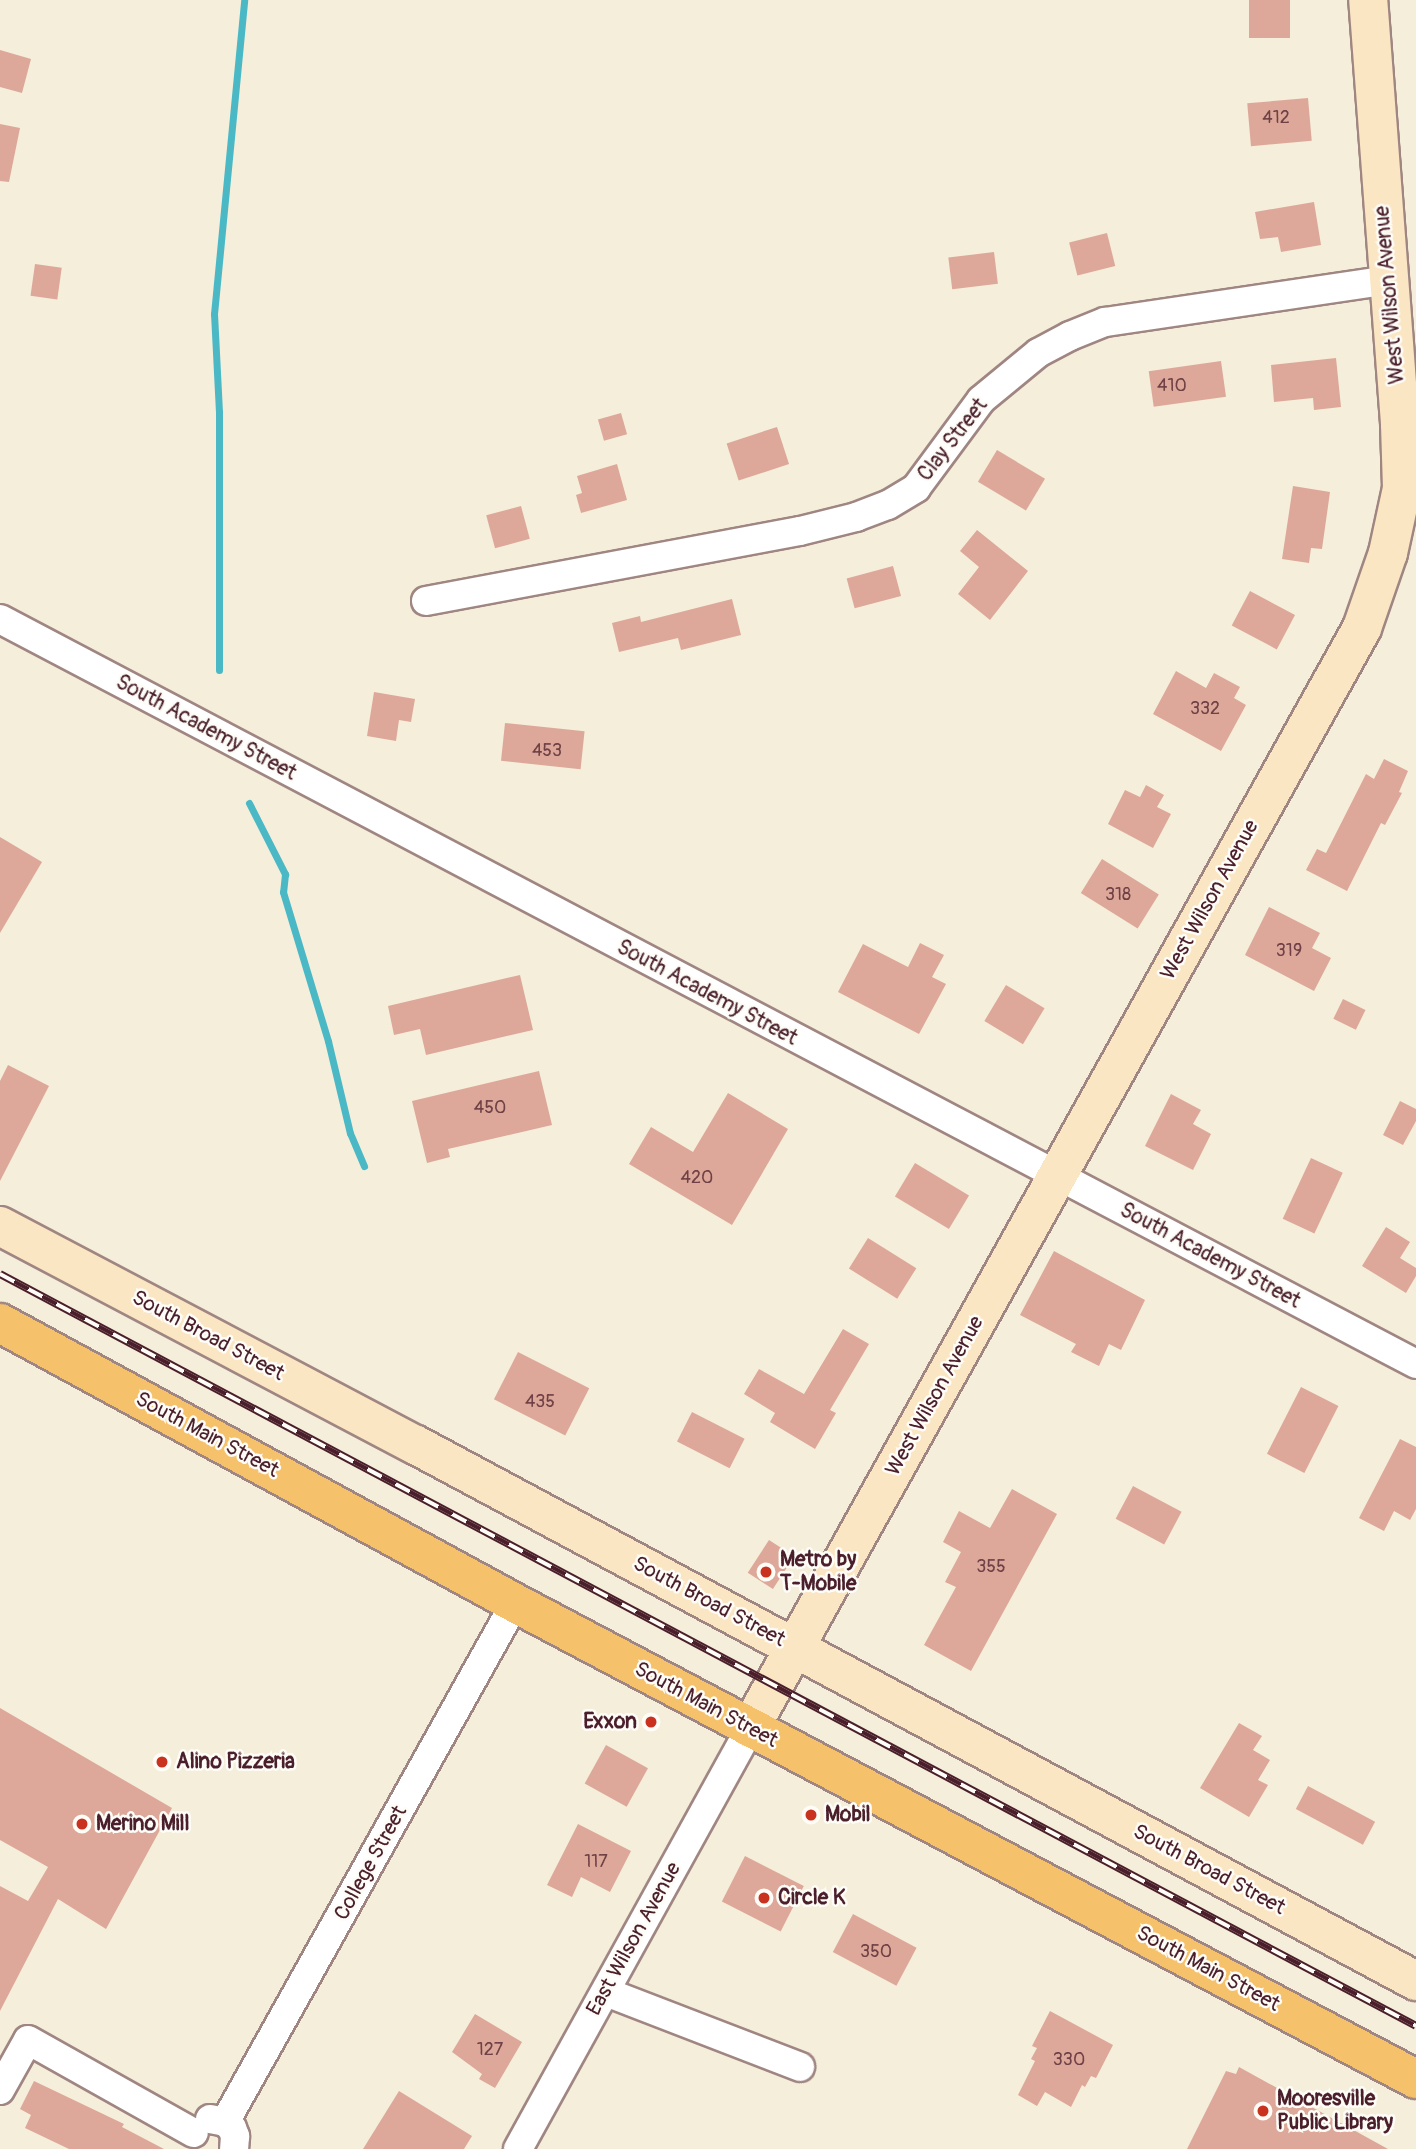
<!DOCTYPE html>
<style>
body{margin:0}
#map{position:relative;width:1416px;height:2149px;overflow:hidden;background:#f5eeda;font-family:Pangolin,sans-serif}
div>[style]{position:absolute}
[style*='--x']{left:calc(var(--x)*1px);top:calc(var(--y)*1px);width:calc(var(--w)*1px);rotate:calc(var(--a)*1deg)}
.stream>*{height:7px;margin:-3.5px;padding:0 3.5px;transform-origin:3.5px;border-radius:3.5px;background:#4bb8c6}
.building>*{inset:0;background:#dda899;transform-origin:0 0}
.roads{filter:drop-shadow(2px 0 #a08682) drop-shadow(-2px 0 #a08682) drop-shadow(0 2px #a08682) drop-shadow(0 -2px #a08682)}
.street>*{height:28px;margin:-14px;padding:0 14px;transform-origin:14px;border-radius:14px;background:#fff}
.secondary>*{height:38px;margin:-19px;padding:0 19px;transform-origin:19px;border-radius:19px;background:#fbe6c4}
.primary>*{height:38px;margin:-19px;padding:0 19px;transform-origin:19px;border-radius:19px;background:#f6c16b}
.rail>*{height:8px;margin-top:-4px;transform-origin:0;background:repeating-linear-gradient(90deg,#fdfcf7 0 16px,#4a1f2b 0 32px);box-sizing:border-box;border-block:2px solid #4a1f2b}
.dots>*{width:19px;height:19px;translate:-50% -50%;box-sizing:border-box;border:4px solid #fdfcf7;border-radius:50%}
span{translate:-50% -50%;white-space:nowrap;text-align:center;line-height:1.15;-webkit-text-stroke:5px #fdfcf7;paint-order:stroke}
.number-label{font-size:18px;color:#6f4146}
.number-label span{-webkit-text-stroke-width:0}
.street-label{font-size:21px;color:#4a1f2b}
.poi-label{font-size:21px;color:#4a1f2b;font-weight:700}
.left{translate:0 -50%;text-align:left}
.right{translate:-100% -50%;text-align:right}
</style>
<div id="map">
<div class="stream">
<div style="--x:219;--y:670;--w:258;--a:-90"></div>
<div style="--x:219;--y:412;--w:98;--a:-92.9"></div>
<div style="--x:214;--y:314;--w:315;--a:-84.5"></div>
<div style="--x:249;--y:803;--w:80;--a:63.1"></div>
<div style="--x:285;--y:874;--w:18;--a:96"></div>
<div style="--x:283;--y:892;--w:156;--a:73.2"></div>
<div style="--x:328;--y:1041;--w:95;--a:76.6"></div>
<div style="--x:350;--y:1133;--w:36;--a:67"></div>
</div>
<div class="building">
<div style="left:1249px;top:0;width:41px;height:38px"></div>
<div style="clip-path:polygon(0 50px,31px 59px,22px 93px,0 87px)"></div>
<div style="left:1308px;top:98px;width:43px;height:61px;rotate:85deg"></div>
<div style="clip-path:polygon(0 124px,20px 128px,9px 182px,0 181px)"></div>
<div style="clip-path:polygon(1314px 202px,1321px 245px,1281px 252px,1278px 237px,1260px 239px,1255px 212px)"></div>
<div style="left:1107px;top:233px;width:34px;height:39px;rotate:76deg"></div>
<div style="left:994px;top:252px;width:32px;height:46px;rotate:83deg"></div>
<div style="left:35px;top:264px;width:27px;height:32px;rotate:8deg"></div>
<div style="clip-path:polygon(1336px 358px,1341px 407px,1314px 410px,1313px 398px,1274px 402px,1271px 365px)"></div>
<div style="left:1221px;top:361px;width:36px;height:73px;rotate:82deg"></div>
<div style="left:621px;top:413px;width:22px;height:24px;rotate:74deg"></div>
<div style="left:777px;top:427px;width:39px;height:53px;rotate:72deg"></div>
<div style="left:997px;top:450px;width:56px;height:37px;rotate:31deg"></div>
<div style="clip-path:polygon(617px 464px,627px 500px,581px 513px,576px 495px,582px 493px,577px 476px)"></div>
<div style="clip-path:polygon(1293px 486px,1330px 492px,1322px 549px,1311px 548px,1309px 563px,1282px 559px)"></div>
<div style="left:521px;top:506px;width:34px;height:36px;rotate:75deg"></div>
<div style="clip-path:polygon(977px 530px,1028px 571px,990px 620px,958px 594px,979px 567px,960px 551px)"></div>
<div style="left:893px;top:566px;width:31px;height:48px;rotate:75deg"></div>
<div style="left:1250px;top:591px;width:51px;height:39px;rotate:28deg"></div>
<div style="clip-path:polygon(732px 599px,741px 635px,681px 650px,678px 638px,619px 652px,612px 623px,640px 616px,641px 622px)"></div>
<div style="clip-path:polygon(1176px 671px,1206px 688px,1214px 673px,1240px 687px,1234px 698px,1246px 705px,1221px 751px,1153px 714px)"></div>
<div style="clip-path:polygon(374px 692px,415px 699px,411px 722px,399px 720px,396px 741px,367px 736px)"></div>
<div style="left:505px;top:723px;width:80px;height:38px;rotate:6deg"></div>
<div style="clip-path:polygon(1384px 759px,1408px 771px,1399px 792px,1402px 793px,1385px 825px,1381px 823px,1347px 891px,1306px 870px,1317px 849px,1326px 853px,1366px 774px,1374px 779px)"></div>
<div style="clip-path:polygon(1146px 785px,1164px 795px,1157px 807px,1171px 814px,1153px 848px,1108px 824px,1125px 790px,1140px 797px)"></div>
<div style="clip-path:polygon(0 837px,42px 862px,0 933px)"></div>
<div style="left:1102px;top:859px;width:67px;height:40px;rotate:32deg"></div>
<div style="clip-path:polygon(1269px 907px,1320px 933px,1312px 948px,1331px 958px,1314px 991px,1245px 955px)"></div>
<div style="clip-path:polygon(920px 943px,944px 955px,932px 977px,946px 984px,919px 1034px,838px 992px,863px 944px,908px 967px)"></div>
<div style="clip-path:polygon(520px 975px,533px 1030px,426px 1055px,420px 1029px,394px 1035px,388px 1006px)"></div>
<div style="left:1006px;top:985px;width:45px;height:42px;rotate:31deg"></div>
<div style="left:1343px;top:999px;width:25px;height:22px;rotate:26deg"></div>
<div style="clip-path:polygon(8px 1065px,49px 1086px,0 1181px,0 1081px)"></div>
<div style="clip-path:polygon(539px 1071px,552px 1125px,448px 1149px,450px 1157px,427px 1163px,412px 1101px)"></div>
<div style="clip-path:polygon(728px 1093px,788px 1129px,732px 1225px,629px 1164px,651px 1127px,693px 1152px)"></div>
<div style="clip-path:polygon(1171px 1094px,1201px 1110px,1193px 1124px,1211px 1134px,1193px 1170px,1145px 1146px)"></div>
<div style="clip-path:polygon(1400px 1101px,1416px 1109px,1416px 1121px,1403px 1145px,1383px 1135px)"></div>
<div style="left:1311px;top:1158px;width:35px;height:67px;rotate:25deg"></div>
<div style="left:915px;top:1163px;width:63px;height:39px;rotate:31deg"></div>
<div style="clip-path:polygon(1386px 1227px,1410px 1242px,1400px 1258px,1416px 1268px,1416px 1276px,1406px 1293px,1362px 1266px)"></div>
<div style="left:868px;top:1238px;width:57px;height:36px;rotate:32deg"></div>
<div style="clip-path:polygon(1054px 1251px,1145px 1300px,1121px 1350px,1109px 1344px,1099px 1366px,1071px 1352px,1076px 1344px,1020px 1315px)"></div>
<div style="clip-path:polygon(843px 1329px,869px 1344px,830px 1410px,836px 1413px,815px 1449px,770px 1422px,775px 1413px,744px 1394px,759px 1369px,804px 1394px)"></div>
<div style="left:518px;top:1352px;width:80px;height:53px;rotate:27deg"></div>
<div style="left:1301px;top:1387px;width:42px;height:75px;rotate:27deg"></div>
<div style="left:692px;top:1412px;width:59px;height:33px;rotate:27deg"></div>
<div style="clip-path:polygon(1400px 1439px,1416px 1447px,1416px 1509px,1410px 1520px,1394px 1511px,1384px 1531px,1359px 1518px)"></div>
<div style="left:1133px;top:1486px;width:55px;height:37px;rotate:28deg"></div>
<div style="clip-path:polygon(1012px 1489px,1057px 1514px,971px 1671px,924px 1645px,956px 1587px,945px 1582px,961px 1552px,943px 1542px,959px 1511px,990px 1528px)"></div>
<div style="left:769px;top:1540px;width:30px;height:39px;rotate:33deg"></div>
<div style="clip-path:polygon(0 1708px,172px 1808px,106px 1929px,58px 1899px,0 2011px,0 1886px,28px 1901px,48px 1867px,0 1840px)"></div>
<div style="clip-path:polygon(1239px 1723px,1262px 1736px,1253px 1750px,1270px 1760px,1258px 1780px,1268px 1785px,1249px 1817px,1200px 1788px)"></div>
<div style="left:606px;top:1745px;width:48px;height:44px;rotate:29deg"></div>
<div style="left:1308px;top:1786px;width:76px;height:26px;rotate:28deg"></div>
<div style="clip-path:polygon(578px 1824px,631px 1851px,610px 1892px,581px 1877px,572px 1897px,547px 1885px)"></div>
<div style="left:745px;top:1856px;width:66px;height:51px;rotate:27deg"></div>
<div style="left:853px;top:1914px;width:72px;height:43px;rotate:28deg"></div>
<div style="clip-path:polygon(1050px 2011px,1113px 2045px,1096px 2078px,1091px 2076px,1085px 2087px,1082px 2085px,1071px 2107px,1045px 2092px,1037px 2106px,1018px 2095px,1035px 2061px,1031px 2059px,1037px 2048px,1032px 2046px)"></div>
<div style="clip-path:polygon(475px 2014px,522px 2042px,495px 2088px,479px 2079px,482px 2074px,452px 2052px)"></div>
<div style="clip-path:polygon(1239px 2067px,1388px 2149px,1187px 2149px,1226px 2071px,1236px 2074px)"></div>
<div style="clip-path:polygon(34px 2081px,124px 2124px,122px 2127px,164px 2149px,69px 2149px,25px 2128px,31px 2115px,20px 2109px)"></div>
<div style="clip-path:polygon(399px 2091px,472px 2136px,464px 2149px,363px 2149px)"></div>
</div>
<div class="roads">
<div class="street">
<div style="--x:426;--y:601;--w:380;--a:-10.6"></div>
<div style="--x:800;--y:531;--w:58;--a:-14"></div>
<div style="--x:856;--y:517;--w:34;--a:-21"></div>
<div style="--x:888;--y:505;--w:33;--a:-31"></div>
<div style="--x:916;--y:488;--w:109;--a:-53.5"></div>
<div style="--x:981;--y:400;--w:74;--a:-39.5"></div>
<div style="--x:1038;--y:353;--w:36;--a:-28"></div>
<div style="--x:1070;--y:336;--w:38;--a:-22"></div>
<div style="--x:1105;--y:322;--w:286;--a:-8.4"></div>
<div style="--x:0;--y:619;--w:1600;--a:27.75"></div>
<div style="--x:606;--y:1992;--w:208;--a:21.1"></div>
<div style="--x:0;--y:2090;--w:57;--a:-60.8"></div>
<div style="--x:28;--y:2040;--w:190;--a:29.3"></div>
<div style="--x:210;--y:2119;--w:15;--a:11"></div>
<div style="--x:225;--y:2122;--w:9;--a:41"></div>
<div style="--x:232;--y:2128;--w:9;--a:69"></div>
<div style="--x:235;--y:2136;--w:13;--a:94"></div>
<div style="--x:225;--y:2122;--w:595;--a:-60.8"></div>
<div style="--x:518;--y:2149;--w:481;--a:-61.1"></div>
</div>
<div class="secondary">
<div style="--x:0;--y:1226;--w:470;--a:27.8"></div>
<div style="--x:416;--y:1445;--w:1135;--a:28.19"></div>
<div style="--x:750;--y:1728;--w:1259;--a:-60.91"></div>
<div style="--x:1362;--y:628;--w:79;--a:-70.9"></div>
<div style="--x:1388;--y:553;--w:66;--a:-77.8"></div>
<div style="--x:1402;--y:488;--w:65;--a:-91.8"></div>
<div style="--x:1400;--y:423;--w:424;--a:-94.3"></div>
</div>
<div class="primary">
<div style="--x:0;--y:1323;--w:586;--a:28.53"></div>
<div style="--x:515;--y:1603;--w:1019;--a:27.85"></div>
</div>
</div>
<div class="rail">
<div style="--x:0;--y:1274;--w:1603;--a:27.97"></div>
</div>
<div class="dots">
<div style="left:766px;top:1572px;background:#c8321e"></div>
<div style="left:651px;top:1722px;background:#c8321e"></div>
<div style="left:162px;top:1762px;background:#c8321e"></div>
<div style="left:811px;top:1815px;background:#c8321e"></div>
<div style="left:82px;top:1824px;background:#c8321e"></div>
<div style="left:764px;top:1898px;background:#c8321e"></div>
<div style="left:1263px;top:2111px;background:#c8321e"></div>
</div>
<div class="number-label">
<span style="left:1276px;top:118px">412</span>
<span style="left:1172px;top:386px">410</span>
<span style="left:1205px;top:709px">332</span>
<span style="left:547px;top:751px">453</span>
<span style="left:1118px;top:895px">318</span>
<span style="left:1289px;top:951px">319</span>
<span style="left:490px;top:1108px">450</span>
<span style="left:697px;top:1178px">420</span>
<span style="left:540px;top:1402px">435</span>
<span style="left:991px;top:1567px">355</span>
<span style="left:596px;top:1862px">117</span>
<span style="left:876px;top:1952px">350</span>
<span style="left:490px;top:2050px">127</span>
<span style="left:1069px;top:2060px">330</span>
</div>
<div class="street-label">
<span style="left:1390px;top:295px;rotate:-95deg">West Wilson Avenue</span>
<span style="left:953px;top:440px;rotate:-52deg">Clay Street</span>
<span style="left:206px;top:728px;rotate:28deg">South Academy Street</span>
<span style="left:1210px;top:900px;rotate:-61deg">West Wilson Avenue</span>
<span style="left:707px;top:993px;rotate:28deg">South Academy Street</span>
<span style="left:1210px;top:1256px;rotate:28deg">South Academy Street</span>
<span style="left:208px;top:1336px;rotate:28deg">South Broad Street</span>
<span style="left:935px;top:1396px;rotate:-61deg">West Wilson Avenue</span>
<span style="left:207px;top:1435px;rotate:28deg">South Main Street</span>
<span style="left:709px;top:1602px;rotate:28deg">South Broad Street</span>
<span style="left:706px;top:1705px;rotate:28deg">South Main Street</span>
<span style="left:371px;top:1863px;rotate:-61deg">College Street</span>
<span style="left:1209px;top:1870px;rotate:28deg">South Broad Street</span>
<span style="left:634px;top:1939px;rotate:-61deg">East Wilson Avenue</span>
<span style="left:1208px;top:1969px;rotate:28deg">South Main Street</span>
</div>
<div class="poi-label">
<span class="left" style="left:780px;top:1572px">Metro by<br>T-Mobile</span>
<span class="right" style="left:637px;top:1722px">Exxon</span>
<span class="left" style="left:176px;top:1762px">Alino Pizzeria</span>
<span class="left" style="left:825px;top:1815px">Mobil</span>
<span class="left" style="left:96px;top:1824px">Merino Mill</span>
<span class="left" style="left:778px;top:1898px">Circle K</span>
<span class="left" style="left:1277px;top:2111px">Mooresville<br>Public Library</span>
</div>
</div>
